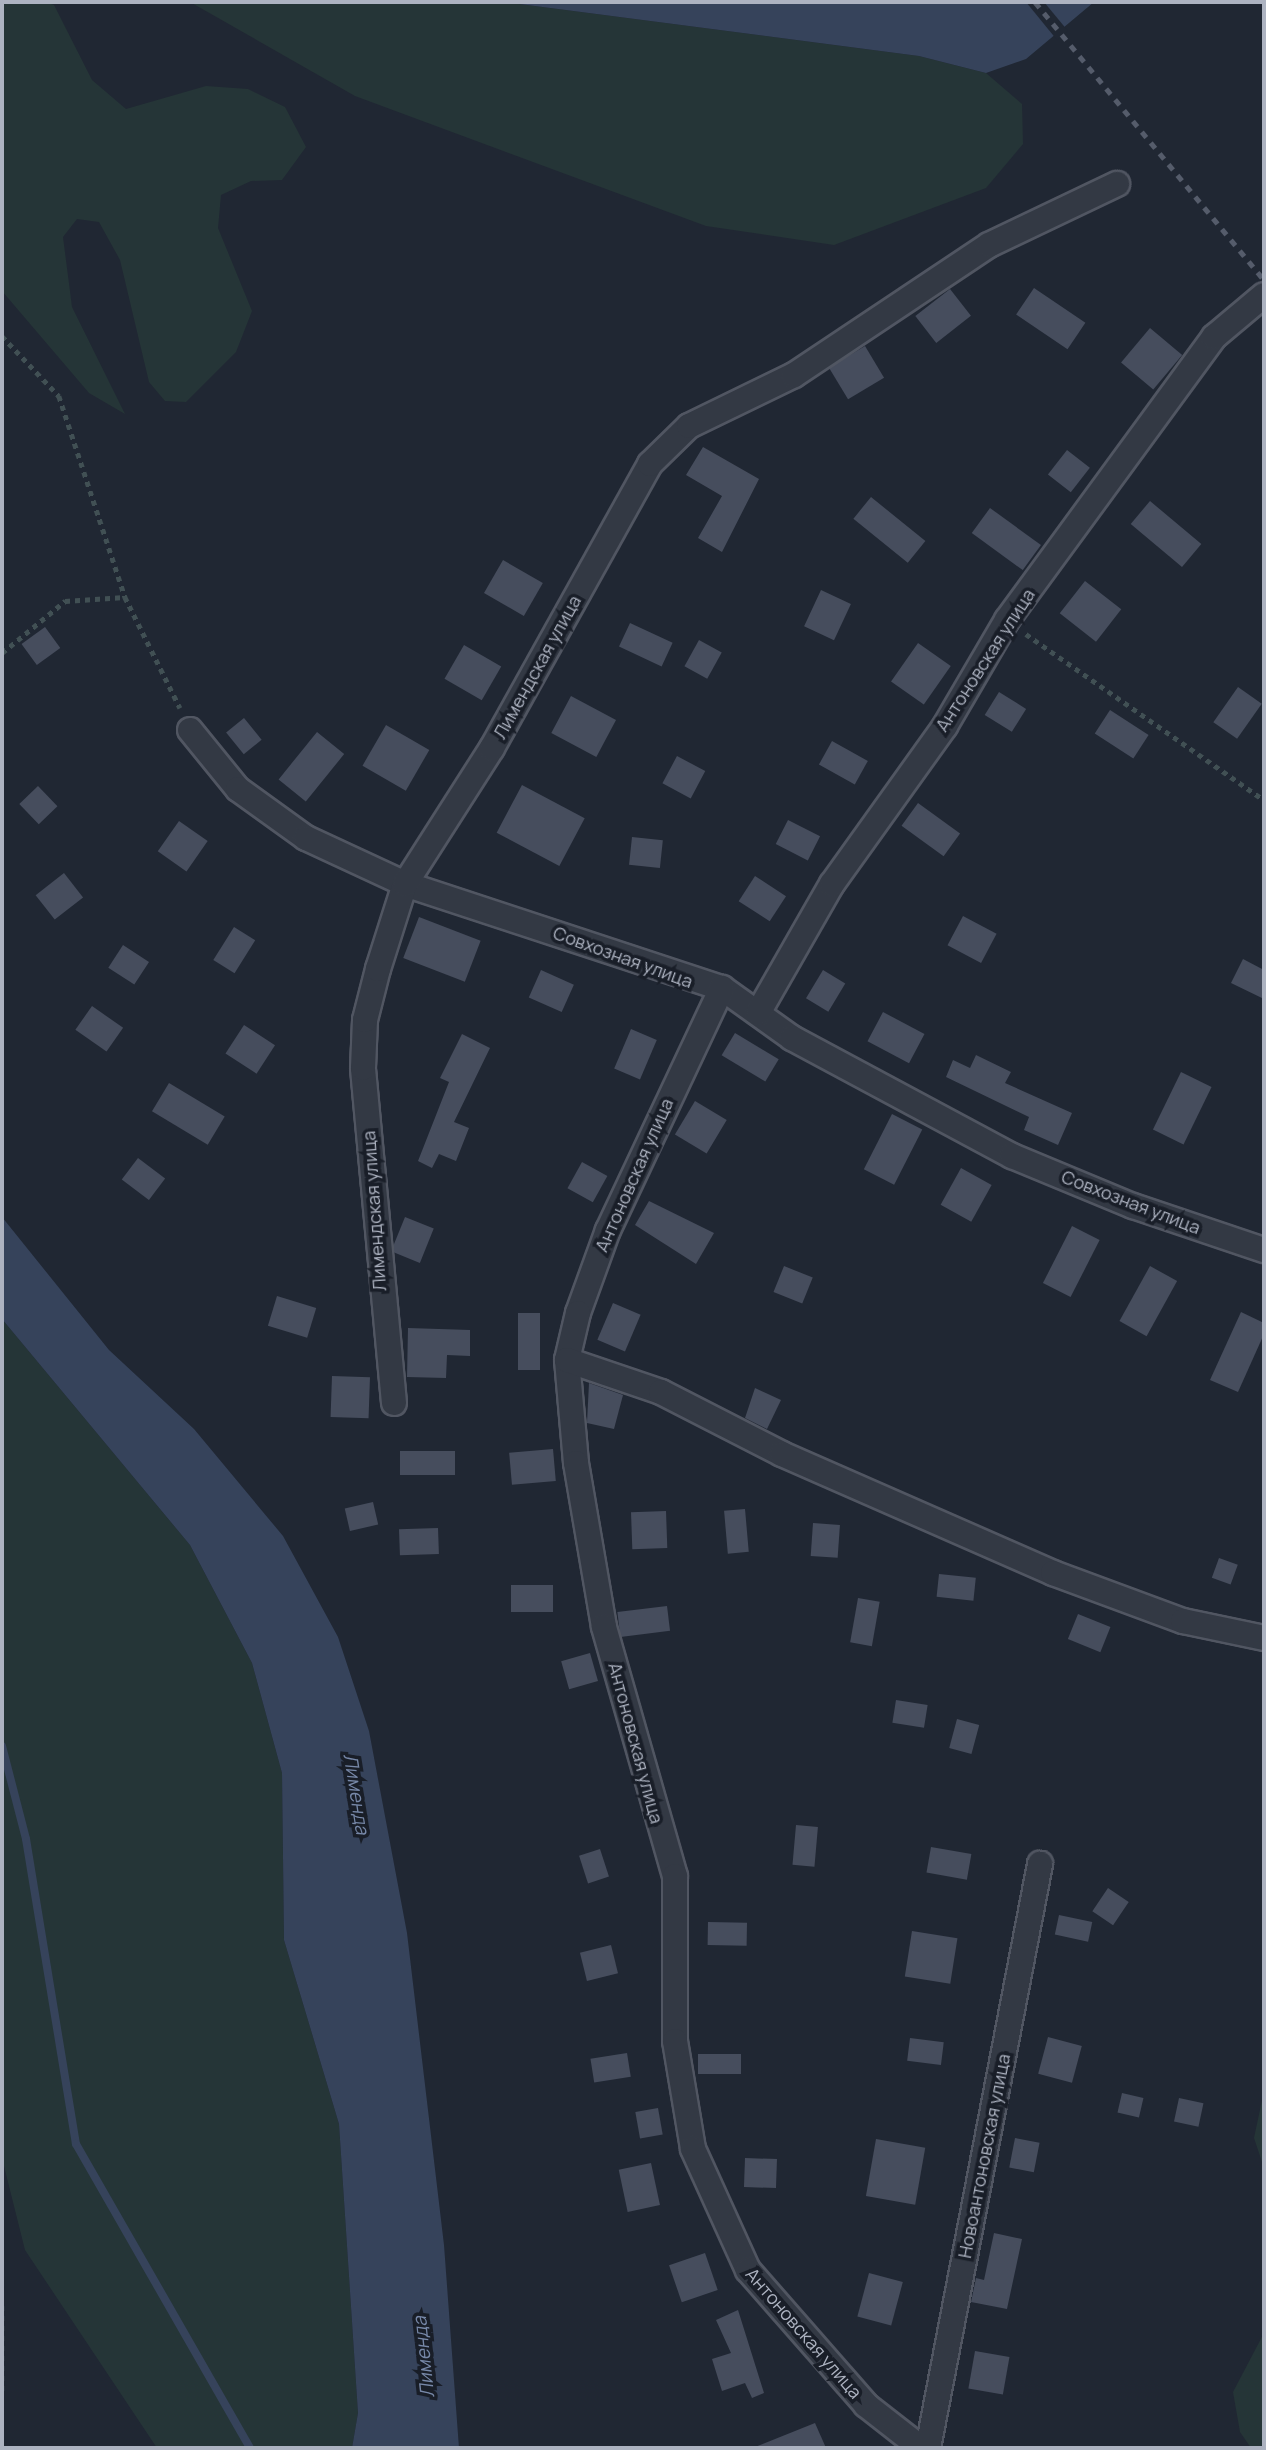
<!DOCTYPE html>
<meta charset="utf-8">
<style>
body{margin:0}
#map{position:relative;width:1266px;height:2450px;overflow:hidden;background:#202733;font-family:Manrope,sans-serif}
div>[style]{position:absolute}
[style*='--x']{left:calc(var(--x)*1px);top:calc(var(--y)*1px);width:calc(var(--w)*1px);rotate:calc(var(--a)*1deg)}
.green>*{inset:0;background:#253537}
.water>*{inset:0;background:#36435b}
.pier>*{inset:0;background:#202733}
.stream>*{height:8px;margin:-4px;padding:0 4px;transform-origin:4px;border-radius:4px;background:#36435b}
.building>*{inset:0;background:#464d5d;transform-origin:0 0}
.path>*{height:4.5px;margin-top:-2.25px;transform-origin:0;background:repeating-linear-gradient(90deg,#415054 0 5px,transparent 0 10px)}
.roads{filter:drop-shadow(2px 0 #515662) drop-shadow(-2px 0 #515662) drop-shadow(0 2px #515662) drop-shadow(0 -2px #515662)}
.minor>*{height:24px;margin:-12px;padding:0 12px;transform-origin:12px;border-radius:12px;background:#333944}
.rail>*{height:5px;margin-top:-2.5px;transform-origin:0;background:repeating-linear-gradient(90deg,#555c6b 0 7px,transparent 0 14px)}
span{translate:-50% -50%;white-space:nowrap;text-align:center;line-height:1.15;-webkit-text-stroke:7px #191e28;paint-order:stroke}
.street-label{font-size:18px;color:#adb3c1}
.water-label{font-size:19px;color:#7788a8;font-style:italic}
.frame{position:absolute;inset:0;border:4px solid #adb3c1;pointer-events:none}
</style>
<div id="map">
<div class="green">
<div style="clip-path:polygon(46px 2px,54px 5px,92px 80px,126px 109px,206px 86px,248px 89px,285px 107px,306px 147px,282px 180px,251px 181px,221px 195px,218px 228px,252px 311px,236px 352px,186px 402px,165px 401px,149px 382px,120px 260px,99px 222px,77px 219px,63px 237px,72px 307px,125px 414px,89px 393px,2px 291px,2px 3px)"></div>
<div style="clip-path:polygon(190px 2px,505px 2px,919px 56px,986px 73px,1022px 104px,1023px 144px,986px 188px,834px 245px,706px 226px,355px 96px)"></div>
<div style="clip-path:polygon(2px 1319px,190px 1545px,252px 1663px,282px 1773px,284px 1940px,339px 2124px,358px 2413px,352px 2448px,157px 2448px,25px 2250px,2px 2158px)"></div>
<div style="clip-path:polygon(1264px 2091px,1264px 2168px,1254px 2138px)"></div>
<div style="clip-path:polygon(1264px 2333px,1264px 2448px,1251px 2448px,1240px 2432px,1233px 2392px)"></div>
</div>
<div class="water">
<div style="clip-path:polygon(505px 2px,1094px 2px,1026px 59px,986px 73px,919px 56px)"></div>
<div style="clip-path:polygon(2px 1217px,109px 1350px,194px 1429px,283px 1536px,338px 1637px,369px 1731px,407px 1933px,444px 2245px,459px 2448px,352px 2448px,358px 2413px,339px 2124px,284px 1940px,282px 1773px,252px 1663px,190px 1545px,2px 1319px)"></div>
</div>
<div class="pier">
<div style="clip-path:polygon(1026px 2px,1044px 2px,1068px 31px,1057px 40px)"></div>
</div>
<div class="stream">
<div style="--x:2;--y:1746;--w:96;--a:75.5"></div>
<div style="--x:26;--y:1839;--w:309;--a:80.7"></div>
<div style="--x:76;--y:2144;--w:350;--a:60.2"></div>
</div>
<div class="building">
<div style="left:1034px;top:288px;width:62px;height:32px;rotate:34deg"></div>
<div style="left:950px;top:289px;width:34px;height:44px;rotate:52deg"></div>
<div style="left:1150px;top:328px;width:42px;height:45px;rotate:40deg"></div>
<div style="left:865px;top:346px;width:37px;height:42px;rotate:59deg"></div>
<div style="clip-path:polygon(703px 447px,759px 479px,722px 552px,698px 538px,722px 496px,686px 475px)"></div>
<div style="left:1067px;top:450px;width:29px;height:31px;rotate:38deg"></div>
<div style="left:871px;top:497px;width:70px;height:28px;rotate:39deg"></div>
<div style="left:1150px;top:501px;width:67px;height:30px;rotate:40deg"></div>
<div style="left:990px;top:508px;width:63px;height:31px;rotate:36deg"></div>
<div style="left:503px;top:560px;width:46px;height:38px;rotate:30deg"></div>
<div style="left:1085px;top:581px;width:46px;height:41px;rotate:38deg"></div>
<div style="left:821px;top:590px;width:33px;height:40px;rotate:25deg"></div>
<div style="left:630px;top:623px;width:47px;height:26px;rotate:25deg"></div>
<div style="left:45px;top:627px;width:26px;height:29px;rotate:54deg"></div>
<div style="left:699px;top:640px;width:26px;height:30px;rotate:29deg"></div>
<div style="left:918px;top:643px;width:40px;height:47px;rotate:35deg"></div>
<div style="left:464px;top:645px;width:43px;height:39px;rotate:30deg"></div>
<div style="left:1238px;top:687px;width:29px;height:43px;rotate:35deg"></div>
<div style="left:999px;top:692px;width:32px;height:27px;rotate:32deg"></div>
<div style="left:571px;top:696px;width:51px;height:42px;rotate:28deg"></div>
<div style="left:1110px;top:710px;width:46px;height:28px;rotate:33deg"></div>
<div style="left:244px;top:718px;width:28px;height:23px;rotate:51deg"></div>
<div style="left:386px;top:725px;width:50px;height:47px;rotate:30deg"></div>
<div style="left:317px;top:732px;width:35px;height:61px;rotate:39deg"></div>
<div style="left:832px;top:741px;width:41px;height:27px;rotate:29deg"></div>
<div style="left:677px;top:756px;width:32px;height:31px;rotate:28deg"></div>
<div style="left:522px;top:785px;width:71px;height:54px;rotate:28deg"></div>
<div style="left:38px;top:786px;width:28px;height:26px;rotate:46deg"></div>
<div style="left:918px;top:803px;width:52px;height:28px;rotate:36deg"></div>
<div style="left:788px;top:820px;width:36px;height:27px;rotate:27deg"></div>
<div style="left:179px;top:821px;width:35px;height:37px;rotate:35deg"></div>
<div style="left:632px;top:837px;width:31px;height:28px;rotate:6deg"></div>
<div style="left:64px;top:873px;width:31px;height:36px;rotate:52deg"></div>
<div style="left:755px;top:876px;width:37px;height:30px;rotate:33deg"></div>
<div style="left:963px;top:916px;width:38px;height:33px;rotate:28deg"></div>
<div style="left:419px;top:917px;width:66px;height:44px;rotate:21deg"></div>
<div style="left:234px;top:927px;width:25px;height:39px;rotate:32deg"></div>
<div style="left:123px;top:945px;width:31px;height:27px;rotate:33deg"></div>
<div style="clip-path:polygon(1243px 959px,1264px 970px,1264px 999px,1231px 983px)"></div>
<div style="left:541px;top:970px;width:36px;height:30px;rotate:24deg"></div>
<div style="left:823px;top:970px;width:26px;height:33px;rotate:31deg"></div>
<div style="left:92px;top:1006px;width:38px;height:29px;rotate:35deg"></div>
<div style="left:883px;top:1012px;width:47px;height:33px;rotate:28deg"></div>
<div style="left:244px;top:1025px;width:37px;height:34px;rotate:33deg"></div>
<div style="left:631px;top:1029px;width:28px;height:43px;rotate:23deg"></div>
<div style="left:735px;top:1033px;width:51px;height:26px;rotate:31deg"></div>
<div style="clip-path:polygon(462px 1034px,490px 1048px,454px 1122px,469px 1128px,456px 1161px,439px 1154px,432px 1168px,418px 1161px,449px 1082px,440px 1078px)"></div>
<div style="clip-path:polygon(976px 1055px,1011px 1072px,1005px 1083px,1072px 1113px,1058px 1145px,1024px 1130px,1029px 1117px,946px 1077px,953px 1060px,970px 1068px)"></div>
<div style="left:1181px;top:1072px;width:34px;height:64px;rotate:26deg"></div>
<div style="left:169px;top:1083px;width:65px;height:33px;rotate:31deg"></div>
<div style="left:695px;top:1101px;width:37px;height:39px;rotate:31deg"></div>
<div style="left:892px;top:1114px;width:34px;height:62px;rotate:27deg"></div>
<div style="left:138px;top:1158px;width:34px;height:27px;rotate:37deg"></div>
<div style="left:582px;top:1162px;width:29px;height:30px;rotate:29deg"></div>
<div style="left:961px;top:1168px;width:35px;height:42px;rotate:29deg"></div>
<div style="clip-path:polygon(649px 1201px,714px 1233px,696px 1264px,635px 1225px)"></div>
<div style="left:405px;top:1217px;width:31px;height:37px;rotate:22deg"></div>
<div style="left:1072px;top:1226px;width:31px;height:64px;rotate:27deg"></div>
<div style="left:784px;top:1266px;width:31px;height:28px;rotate:22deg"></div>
<div style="left:1150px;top:1266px;width:31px;height:63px;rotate:29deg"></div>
<div style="left:277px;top:1296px;width:41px;height:31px;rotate:17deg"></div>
<div style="left:613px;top:1303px;width:30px;height:40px;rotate:23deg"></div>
<div style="clip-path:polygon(1241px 1312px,1264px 1323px,1264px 1334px,1238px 1392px,1210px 1380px)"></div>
<div style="left:518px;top:1313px;width:22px;height:57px"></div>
<div style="clip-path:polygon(408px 1328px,470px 1330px,470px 1356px,447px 1355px,446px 1378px,407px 1377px)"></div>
<div style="left:332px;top:1376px;width:38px;height:41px;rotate:2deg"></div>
<div style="clip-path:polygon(589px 1383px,623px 1395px,614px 1429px,587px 1423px)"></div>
<div style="clip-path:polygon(755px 1388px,781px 1400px,767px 1429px,745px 1418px)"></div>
<div style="left:553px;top:1449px;width:32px;height:44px;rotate:85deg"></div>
<div style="left:400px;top:1451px;width:55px;height:24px"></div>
<div style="left:373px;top:1502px;width:23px;height:29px;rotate:77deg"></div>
<div style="left:745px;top:1509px;width:43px;height:21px;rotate:85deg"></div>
<div style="left:666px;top:1511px;width:37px;height:35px;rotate:88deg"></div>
<div style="left:813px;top:1523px;width:27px;height:33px;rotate:4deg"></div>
<div style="left:438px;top:1528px;width:26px;height:39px;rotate:88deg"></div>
<div style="left:1219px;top:1558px;width:20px;height:21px;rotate:20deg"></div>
<div style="left:939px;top:1574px;width:37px;height:23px;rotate:6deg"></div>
<div style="left:553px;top:1585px;width:27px;height:42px;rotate:90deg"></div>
<div style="left:858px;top:1598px;width:22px;height:45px;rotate:10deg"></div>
<div style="left:667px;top:1606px;width:25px;height:50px;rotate:83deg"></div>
<div style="left:1078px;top:1614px;width:35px;height:27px;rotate:22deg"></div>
<div style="left:590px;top:1653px;width:29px;height:30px;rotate:74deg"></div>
<div style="left:896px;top:1700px;width:32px;height:23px;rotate:9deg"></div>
<div style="left:957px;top:1719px;width:23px;height:30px;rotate:15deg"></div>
<div style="left:796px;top:1825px;width:22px;height:40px;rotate:5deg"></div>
<div style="left:931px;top:1847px;width:41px;height:26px;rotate:10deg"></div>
<div style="left:600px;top:1849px;width:29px;height:22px;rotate:72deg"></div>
<div style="left:1108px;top:1888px;width:25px;height:28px;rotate:34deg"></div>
<div style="left:1059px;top:1915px;width:34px;height:20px;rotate:12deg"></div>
<div style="left:708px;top:1922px;width:39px;height:23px;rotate:1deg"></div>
<div style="left:912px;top:1931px;width:46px;height:46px;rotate:9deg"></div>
<div style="left:611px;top:1945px;width:29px;height:32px;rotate:76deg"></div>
<div style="left:1048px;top:2037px;width:35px;height:38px;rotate:15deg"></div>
<div style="left:910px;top:2038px;width:34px;height:23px;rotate:7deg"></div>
<div style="left:627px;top:2053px;width:24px;height:37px;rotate:81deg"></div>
<div style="left:698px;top:2054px;width:43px;height:20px"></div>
<div style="left:1122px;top:2093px;width:22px;height:20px;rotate:13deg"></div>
<div style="left:1179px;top:2098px;width:25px;height:24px;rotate:12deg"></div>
<div style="left:658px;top:2108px;width:27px;height:23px;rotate:80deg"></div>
<div style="left:1015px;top:2138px;width:25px;height:30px;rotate:11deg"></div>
<div style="left:876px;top:2139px;width:50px;height:58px;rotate:10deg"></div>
<div style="left:745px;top:2158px;width:32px;height:29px;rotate:2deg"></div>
<div style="left:651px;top:2163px;width:43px;height:33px;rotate:78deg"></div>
<div style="clip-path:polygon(994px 2233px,1022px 2239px,1007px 2309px,971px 2302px,976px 2278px,984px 2280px)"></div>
<div style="left:705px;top:2253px;width:39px;height:38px;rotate:71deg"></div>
<div style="left:869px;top:2273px;width:35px;height:45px;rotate:15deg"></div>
<div style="clip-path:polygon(738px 2310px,764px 2393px,752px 2398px,745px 2383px,722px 2391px,712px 2359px,731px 2353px,716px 2320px)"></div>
<div style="left:975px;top:2351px;width:35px;height:38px;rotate:10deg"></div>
<div style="clip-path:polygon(815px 2423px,826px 2448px,755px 2448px,755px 2447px)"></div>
</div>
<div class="path">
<div style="--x:2;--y:336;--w:83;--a:46.5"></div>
<div style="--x:59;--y:396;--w:212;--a:71.8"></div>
<div style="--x:125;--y:597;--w:124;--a:63.6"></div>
<div style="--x:1026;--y:634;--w:290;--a:34.9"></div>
<div style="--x:2;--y:653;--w:82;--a:-39.5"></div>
<div style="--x:65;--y:601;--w:60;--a:-3.8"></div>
<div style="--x:2;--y:2306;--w:86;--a:90"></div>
</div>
<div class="roads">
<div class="minor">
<div style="--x:190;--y:730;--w:76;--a:50.9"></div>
<div style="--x:238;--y:789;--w:84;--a:35.8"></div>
<div style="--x:306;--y:838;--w:109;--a:24.9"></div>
<div style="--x:405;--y:884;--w:334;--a:18.2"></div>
<div style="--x:722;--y:988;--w:86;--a:35.5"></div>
<div style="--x:792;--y:1038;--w:250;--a:28.2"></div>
<div style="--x:1012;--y:1156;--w:131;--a:22.5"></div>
<div style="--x:1133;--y:1206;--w:138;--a:18.6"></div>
<div style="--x:722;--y:988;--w:268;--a:115.2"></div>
<div style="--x:608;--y:1230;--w:88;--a:109.9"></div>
<div style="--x:578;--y:1313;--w:48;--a:103.2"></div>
<div style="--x:567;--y:1360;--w:103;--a:85"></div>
<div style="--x:576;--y:1463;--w:166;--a:80.3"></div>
<div style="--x:604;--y:1627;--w:259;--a:74.1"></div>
<div style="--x:675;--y:1876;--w:165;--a:90"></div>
<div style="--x:675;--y:2041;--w:109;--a:80.5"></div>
<div style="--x:693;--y:2149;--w:133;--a:65.6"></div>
<div style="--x:748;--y:2270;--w:179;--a:48.8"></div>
<div style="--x:866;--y:2405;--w:70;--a:38"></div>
<div style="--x:758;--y:1013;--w:149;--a:-60.2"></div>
<div style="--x:832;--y:884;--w:194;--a:-54.4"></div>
<div style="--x:945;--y:726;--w:123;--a:-59.7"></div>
<div style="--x:1007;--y:620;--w:351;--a:-53.8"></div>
<div style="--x:1214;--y:337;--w:65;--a:-40"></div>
<div style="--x:567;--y:1360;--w:99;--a:18.8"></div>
<div style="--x:661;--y:1392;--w:136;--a:27.1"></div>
<div style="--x:782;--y:1454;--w:296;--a:23.7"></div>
<div style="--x:1053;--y:1573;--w:139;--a:20.3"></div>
<div style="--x:1183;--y:1621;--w:83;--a:11.9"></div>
<div style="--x:394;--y:1403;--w:336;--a:-95.3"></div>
<div style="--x:363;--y:1068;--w:48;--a:-87.6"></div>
<div style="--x:365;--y:1020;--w:53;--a:-75.7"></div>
<div style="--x:378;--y:969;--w:89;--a:-72.4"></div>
<div style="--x:405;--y:884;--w:161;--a:-57.4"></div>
<div style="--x:492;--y:748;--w:325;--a:-60.9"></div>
<div style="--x:650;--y:464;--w:54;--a:-44.3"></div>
<div style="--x:689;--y:426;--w:117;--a:-25.9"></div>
<div style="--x:794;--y:375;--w:234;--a:-33.7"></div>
<div style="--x:989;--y:245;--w:142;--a:-25.5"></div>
<div style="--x:928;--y:2448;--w:595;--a:-79.14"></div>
</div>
</div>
<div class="rail">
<div style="--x:1035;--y:2;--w:360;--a:50.5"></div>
</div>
<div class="street-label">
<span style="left:985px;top:660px;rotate:-57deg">Антоновская улица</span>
<span style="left:537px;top:667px;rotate:-61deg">Лимендская улица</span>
<span style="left:623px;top:957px;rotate:20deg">Совхозная улица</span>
<span style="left:634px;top:1175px;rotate:-66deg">Антоновская улица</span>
<span style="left:1131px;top:1202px;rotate:21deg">Совхозная улица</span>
<span style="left:374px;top:1211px;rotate:-94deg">Лимендская улица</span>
<span style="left:636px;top:1743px;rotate:75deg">Антоновская улица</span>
<span style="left:984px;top:2156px;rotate:-79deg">Новоантоновская улица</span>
<span style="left:804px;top:2333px;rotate:49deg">Антоновская улица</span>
</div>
<div class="water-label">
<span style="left:356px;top:1794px;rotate:81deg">Лименда</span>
<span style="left:424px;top:2357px;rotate:-96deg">Лименда</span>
</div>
<div class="frame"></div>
</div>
